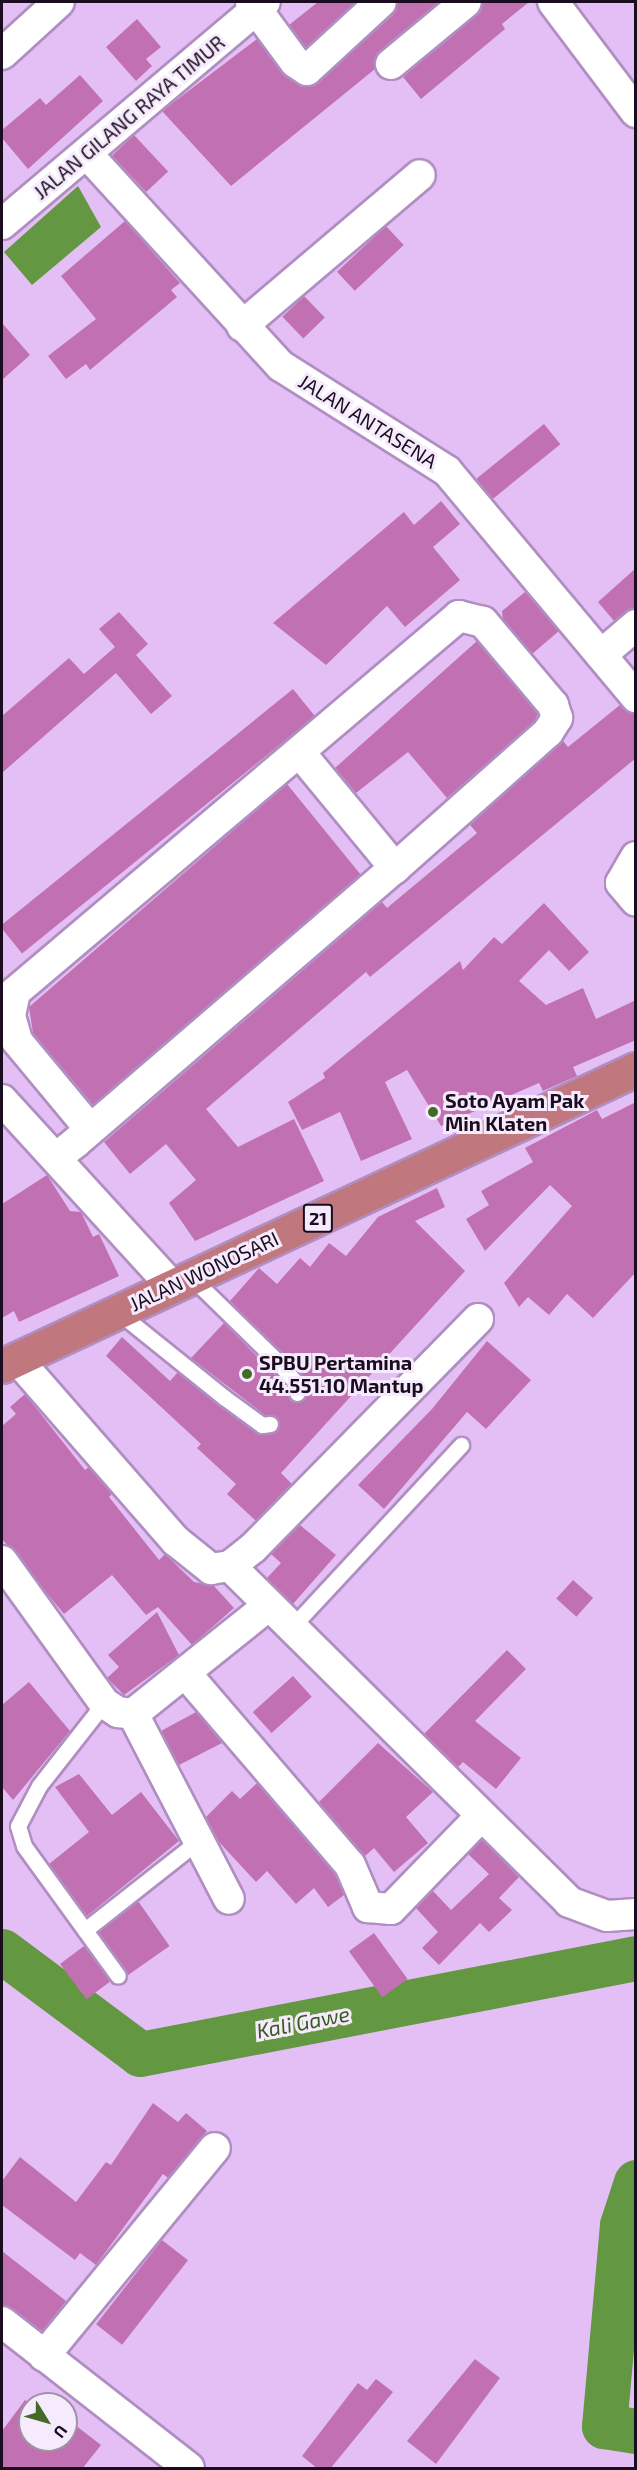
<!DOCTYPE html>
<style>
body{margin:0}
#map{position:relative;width:637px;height:2470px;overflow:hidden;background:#e3bff5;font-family:"Exo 2",sans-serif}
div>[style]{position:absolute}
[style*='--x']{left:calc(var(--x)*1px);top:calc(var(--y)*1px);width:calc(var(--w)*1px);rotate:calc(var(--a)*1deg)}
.water>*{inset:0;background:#649741}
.river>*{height:45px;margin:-22.5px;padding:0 22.5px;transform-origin:22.5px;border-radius:22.5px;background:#649741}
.building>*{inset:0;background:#c171b1;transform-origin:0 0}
.roads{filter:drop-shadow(2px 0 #b08ec1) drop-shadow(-2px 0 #b08ec1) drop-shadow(0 2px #b08ec1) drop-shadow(0 -2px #b08ec1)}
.lane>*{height:15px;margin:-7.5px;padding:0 7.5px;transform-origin:7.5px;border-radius:7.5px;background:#fff}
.street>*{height:30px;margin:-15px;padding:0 15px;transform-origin:15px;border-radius:15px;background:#fff}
.highway>*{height:33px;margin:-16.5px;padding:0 16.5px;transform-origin:16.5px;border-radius:16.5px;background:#c0787e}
.dots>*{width:16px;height:16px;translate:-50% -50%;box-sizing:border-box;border:3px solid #f6ebfc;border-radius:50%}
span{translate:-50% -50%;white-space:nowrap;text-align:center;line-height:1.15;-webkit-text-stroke:6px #f6ebfc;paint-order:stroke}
.shield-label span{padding:2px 4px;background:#f6ebfc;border:2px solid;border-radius:4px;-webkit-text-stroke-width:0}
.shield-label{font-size:18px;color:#1a0d20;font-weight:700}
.street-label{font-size:20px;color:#1a0d20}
.poi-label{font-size:20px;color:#1a0d20;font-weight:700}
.left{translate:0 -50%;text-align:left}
.water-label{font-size:21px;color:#375a1f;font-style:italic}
.frame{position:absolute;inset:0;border:3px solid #1a0d20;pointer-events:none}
.north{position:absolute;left:18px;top:2392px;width:60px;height:60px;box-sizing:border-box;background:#f6ebfc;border:2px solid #9e92a4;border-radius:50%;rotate:127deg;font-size:16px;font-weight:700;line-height:24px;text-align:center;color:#1a0d20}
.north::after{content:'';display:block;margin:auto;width:21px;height:27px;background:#436b27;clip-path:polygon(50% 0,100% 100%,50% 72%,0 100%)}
</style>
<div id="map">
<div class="water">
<div style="clip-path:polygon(78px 186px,101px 227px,32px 285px,4px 252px)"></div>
</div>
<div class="river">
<div style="--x:2;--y:1951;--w:172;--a:36.7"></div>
<div style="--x:140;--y:2054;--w:505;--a:-10.95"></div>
<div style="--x:636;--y:2182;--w:45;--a:108"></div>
<div style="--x:622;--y:2225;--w:202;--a:95.1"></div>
<div style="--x:604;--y:2426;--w:32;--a:9"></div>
</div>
<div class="building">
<div style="clip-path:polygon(318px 2px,356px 2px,306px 48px,289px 25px)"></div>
<div style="clip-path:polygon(398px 2px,440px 2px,380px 51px,375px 69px,231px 186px,162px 111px,257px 39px,285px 76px,313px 86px,393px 15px)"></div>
<div style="clip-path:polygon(483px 2px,529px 2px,502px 24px,505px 29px,421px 99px,403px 77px,477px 15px)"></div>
<div style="clip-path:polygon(137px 19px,161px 47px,146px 59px,152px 66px,136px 81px,106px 47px)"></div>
<div style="clip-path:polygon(80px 75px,103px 101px,28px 169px,2px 138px,2px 130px,40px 98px,46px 105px)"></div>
<div style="left:134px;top:135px;width:50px;height:30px;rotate:47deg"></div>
<div style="clip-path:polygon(125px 221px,180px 283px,171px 290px,177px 297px,90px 370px,86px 364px,66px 379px,48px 356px,96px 319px,61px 276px)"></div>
<div style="left:386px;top:226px;width:26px;height:67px;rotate:47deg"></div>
<div style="left:304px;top:296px;width:30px;height:30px;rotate:46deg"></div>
<div style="clip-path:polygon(2px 323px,30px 355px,2px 380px)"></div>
<div style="left:544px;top:424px;width:26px;height:87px;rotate:51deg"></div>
<div style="clip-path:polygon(441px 501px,460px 524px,433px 547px,460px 580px,405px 627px,387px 606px,326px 665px,273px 623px,404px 512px,414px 525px)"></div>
<div style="clip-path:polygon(636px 568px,636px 608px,614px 621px,598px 602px)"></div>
<div style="clip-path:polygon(525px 592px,559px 631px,532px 654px,503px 619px,502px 611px)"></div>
<div style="clip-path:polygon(119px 612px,148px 644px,136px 655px,172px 696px,151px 714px,116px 673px,2px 773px,2px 716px,69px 658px,84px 674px,115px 647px,99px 629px)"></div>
<div style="clip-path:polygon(477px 641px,538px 713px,535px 721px,447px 798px,408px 752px,356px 793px,335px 768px)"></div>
<div style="left:293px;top:689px;width:35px;height:377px;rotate:51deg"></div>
<div style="clip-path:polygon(620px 705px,636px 714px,636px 758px,370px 977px,366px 972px,206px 1109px,238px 1147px,294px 1119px,324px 1181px,195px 1241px,169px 1203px,196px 1180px,166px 1144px,130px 1174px,104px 1142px,382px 902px,387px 908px,477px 833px,470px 825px,563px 741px,568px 747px)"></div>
<div style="clip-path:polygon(287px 784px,361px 875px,93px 1105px,33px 1033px,29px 1007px)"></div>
<div style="clip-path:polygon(544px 903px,589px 952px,569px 971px,549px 950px,519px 981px,546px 1005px,583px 988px,596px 1019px,636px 1000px,636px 1040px,573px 1067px,577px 1076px,543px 1091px,539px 1083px,441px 1126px,407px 1070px,385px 1082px,412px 1139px,361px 1161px,340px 1112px,302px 1130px,288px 1102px,325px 1078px,323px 1073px,460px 961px,463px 970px,494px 937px,502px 944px)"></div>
<div style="clip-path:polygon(636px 1102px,636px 1272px,593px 1318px,567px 1294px,549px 1315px,528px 1297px,519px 1307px,504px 1283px,572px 1206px,550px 1185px,485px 1251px,466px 1219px,489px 1205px,481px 1191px,533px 1162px,525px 1148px,597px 1110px,602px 1119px)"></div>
<div style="clip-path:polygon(47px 1175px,70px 1211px,81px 1212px,93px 1237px,99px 1234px,119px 1276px,19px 1322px,14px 1311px,2px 1318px,2px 1204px)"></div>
<div style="clip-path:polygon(437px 1188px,445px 1207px,415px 1221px,465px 1271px,281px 1473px,292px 1484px,256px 1521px,227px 1494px,236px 1484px,197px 1448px,201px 1444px,106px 1356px,122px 1337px,170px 1381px,178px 1372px,256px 1433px,275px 1432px,277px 1418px,265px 1415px,191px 1358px,224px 1323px,288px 1388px,291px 1400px,301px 1402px,305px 1379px,230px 1301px,259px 1268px,277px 1284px,300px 1258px,310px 1267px,329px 1243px,346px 1256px,378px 1217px)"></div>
<div style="clip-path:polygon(487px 1341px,531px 1380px,486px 1429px,467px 1412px,384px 1509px,358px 1485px,432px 1409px)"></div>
<div style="clip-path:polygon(25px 1394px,85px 1470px,89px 1467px,112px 1494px,109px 1497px,159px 1560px,165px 1554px,194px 1582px,214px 1586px,234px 1608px,192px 1645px,158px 1607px,146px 1615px,112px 1575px,64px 1614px,2px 1539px,2px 1426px,16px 1414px,10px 1407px)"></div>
<div style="clip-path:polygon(300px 1525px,336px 1555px,293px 1604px,267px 1578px,281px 1563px,271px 1554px)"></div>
<div style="left:573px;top:1580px;width:27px;height:25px;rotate:42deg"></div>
<div style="clip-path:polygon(157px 1612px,179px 1655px,124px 1695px,107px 1678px,119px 1667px,108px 1655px)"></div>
<div style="clip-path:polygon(507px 1650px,526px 1669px,475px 1721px,521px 1758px,496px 1789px,463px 1762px,458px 1767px,424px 1734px)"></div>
<div style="left:293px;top:1676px;width:28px;height:54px;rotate:48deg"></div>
<div style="clip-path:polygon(29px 1682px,70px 1731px,13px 1800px,2px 1787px,2px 1705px)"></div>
<div style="clip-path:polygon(196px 1712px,222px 1743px,179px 1765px,161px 1731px)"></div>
<div style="clip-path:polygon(378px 1743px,433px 1792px,406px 1817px,428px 1843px,394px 1872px,374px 1848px,365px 1856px,319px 1802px)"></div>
<div style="clip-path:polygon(79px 1774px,112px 1815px,141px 1792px,179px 1841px,87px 1916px,49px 1864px,89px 1832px,55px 1787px)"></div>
<div style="clip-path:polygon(257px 1783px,335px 1874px,344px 1895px,328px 1907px,314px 1888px,296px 1904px,267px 1871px,256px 1882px,219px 1842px,206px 1817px,232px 1791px,240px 1799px)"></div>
<div style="clip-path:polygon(482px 1840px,519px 1877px,499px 1898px,512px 1910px,489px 1932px,480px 1923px,439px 1965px,422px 1948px,438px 1932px,416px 1908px,433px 1891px,451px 1910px,489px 1874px,468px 1854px)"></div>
<div style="left:138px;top:1901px;width:55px;height:51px;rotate:55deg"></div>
<div style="left:374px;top:1933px;width:57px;height:31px;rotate:54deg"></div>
<div style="left:84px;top:1946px;width:44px;height:30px;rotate:53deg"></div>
<div style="clip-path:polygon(153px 2103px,178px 2122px,186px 2113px,207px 2131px,168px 2178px,163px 2174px,96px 2265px,80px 2253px,75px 2260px,2px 2205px,2px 2181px,20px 2157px,76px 2202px,106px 2162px,111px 2165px)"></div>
<div style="left:162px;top:2240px;width:33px;height:107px;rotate:38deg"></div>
<div style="clip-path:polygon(2px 2251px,66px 2301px,42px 2331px,2px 2305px)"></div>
<div style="clip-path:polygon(475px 2359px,500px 2378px,436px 2464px,407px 2441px)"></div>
<div style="clip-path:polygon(376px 2379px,393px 2392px,330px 2469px,318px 2469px,302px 2456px,358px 2383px,367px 2390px)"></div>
<div style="clip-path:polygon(25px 2400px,31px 2404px,30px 2440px,66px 2440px,66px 2418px,101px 2445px,82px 2469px,2px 2469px,2px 2431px)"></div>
</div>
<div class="roads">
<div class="lane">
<div style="--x:191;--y:1277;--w:120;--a:44.3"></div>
<div style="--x:277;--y:1361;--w:32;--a:49"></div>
<div style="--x:298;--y:1385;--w:8;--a:97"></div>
<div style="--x:118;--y:1312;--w:137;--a:38.8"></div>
<div style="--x:225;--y:1398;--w:46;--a:36.1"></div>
<div style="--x:262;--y:1425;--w:8;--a:-7"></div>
<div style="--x:291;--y:1628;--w:250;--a:-47.1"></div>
<div style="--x:104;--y:1703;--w:105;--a:128.1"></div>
<div style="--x:39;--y:1786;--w:45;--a:117.7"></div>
<div style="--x:18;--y:1826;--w:21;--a:73"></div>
<div style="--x:24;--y:1846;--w:160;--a:54.1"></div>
<div style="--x:85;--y:1930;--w:144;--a:-38.2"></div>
</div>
<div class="street">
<div style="--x:251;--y:2;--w:74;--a:53.7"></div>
<div style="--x:295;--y:62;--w:14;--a:34"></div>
<div style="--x:307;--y:70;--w:100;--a:-42.6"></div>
<div style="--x:553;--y:2;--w:138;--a:53"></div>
<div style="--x:2;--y:54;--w:77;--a:-42.4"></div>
<div style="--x:391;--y:64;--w:97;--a:-39.6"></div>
<div style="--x:88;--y:155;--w:286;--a:47.6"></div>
<div style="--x:281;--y:366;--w:196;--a:32.3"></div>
<div style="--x:447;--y:471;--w:295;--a:50.1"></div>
<div style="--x:2;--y:224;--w:344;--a:-40.2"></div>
<div style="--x:242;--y:326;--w:233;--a:-40.3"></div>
<div style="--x:601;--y:655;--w:46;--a:-40.6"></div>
<div style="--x:301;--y:754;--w:148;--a:50.5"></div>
<div style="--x:636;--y:857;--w:30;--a:120"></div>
<div style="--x:621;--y:883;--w:23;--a:50"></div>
<div style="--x:2;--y:1100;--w:252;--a:47.6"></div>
<div style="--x:57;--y:1157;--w:24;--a:-38"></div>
<div style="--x:76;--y:1142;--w:421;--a:-40.7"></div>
<div style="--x:395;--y:868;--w:205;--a:-41.6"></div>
<div style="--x:548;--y:732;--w:17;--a:-57"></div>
<div style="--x:557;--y:718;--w:14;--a:-107"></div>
<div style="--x:553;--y:705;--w:109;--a:-130.1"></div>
<div style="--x:483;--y:622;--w:25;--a:-166"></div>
<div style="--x:459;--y:616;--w:582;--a:139.74"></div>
<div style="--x:15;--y:992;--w:25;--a:102"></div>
<div style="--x:10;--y:1016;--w:26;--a:74"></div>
<div style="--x:17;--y:1041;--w:114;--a:50.3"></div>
<div style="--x:17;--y:1359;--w:242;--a:48.9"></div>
<div style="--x:176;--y:1541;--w:45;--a:38.7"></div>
<div style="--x:211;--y:1569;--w:19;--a:-9"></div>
<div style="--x:230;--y:1566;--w:29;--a:-38"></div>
<div style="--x:253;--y:1548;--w:321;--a:-45.5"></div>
<div style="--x:2;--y:1561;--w:175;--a:54.3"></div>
<div style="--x:104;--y:1703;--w:17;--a:33"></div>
<div style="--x:118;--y:1712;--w:15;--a:8"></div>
<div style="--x:133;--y:1714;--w:173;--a:-38.7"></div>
<div style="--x:230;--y:1566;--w:477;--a:44.7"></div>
<div style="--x:569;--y:1902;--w:40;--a:20.2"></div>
<div style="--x:607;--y:1916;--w:29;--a:-4"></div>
<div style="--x:187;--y:1675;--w:250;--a:49.4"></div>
<div style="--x:350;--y:1865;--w:46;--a:66.8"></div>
<div style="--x:368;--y:1907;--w:23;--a:5"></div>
<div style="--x:391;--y:1909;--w:129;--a:-45.9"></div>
<div style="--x:133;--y:1714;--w:208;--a:62.6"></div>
<div style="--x:2;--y:2322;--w:237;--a:38"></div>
<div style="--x:44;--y:2356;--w:269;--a:-50.6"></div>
</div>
<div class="highway">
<div style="--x:2;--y:1366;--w:700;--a:-25.1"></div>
</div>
</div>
<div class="dots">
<div style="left:433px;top:1112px;background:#436b27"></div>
<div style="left:247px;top:1374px;background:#436b27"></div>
</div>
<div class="shield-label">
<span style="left:318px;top:1218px">21</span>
</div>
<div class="street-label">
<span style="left:129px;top:117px;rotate:-40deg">JALAN GILANG RAYA TIMUR</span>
<span style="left:368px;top:421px;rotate:32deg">JALAN ANTASENA</span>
<span style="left:204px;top:1271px;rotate:-25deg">JALAN WONOSARI</span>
</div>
<div class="poi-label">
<span class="left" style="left:445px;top:1112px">Soto Ayam Pak<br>Min Klaten</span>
<span class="left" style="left:259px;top:1374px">SPBU Pertamina<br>44.551.10 Mantup</span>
</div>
<div class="water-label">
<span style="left:303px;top:2022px;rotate:-11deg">Kali Gawe</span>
</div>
<div class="frame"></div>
<div class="north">U</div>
</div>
